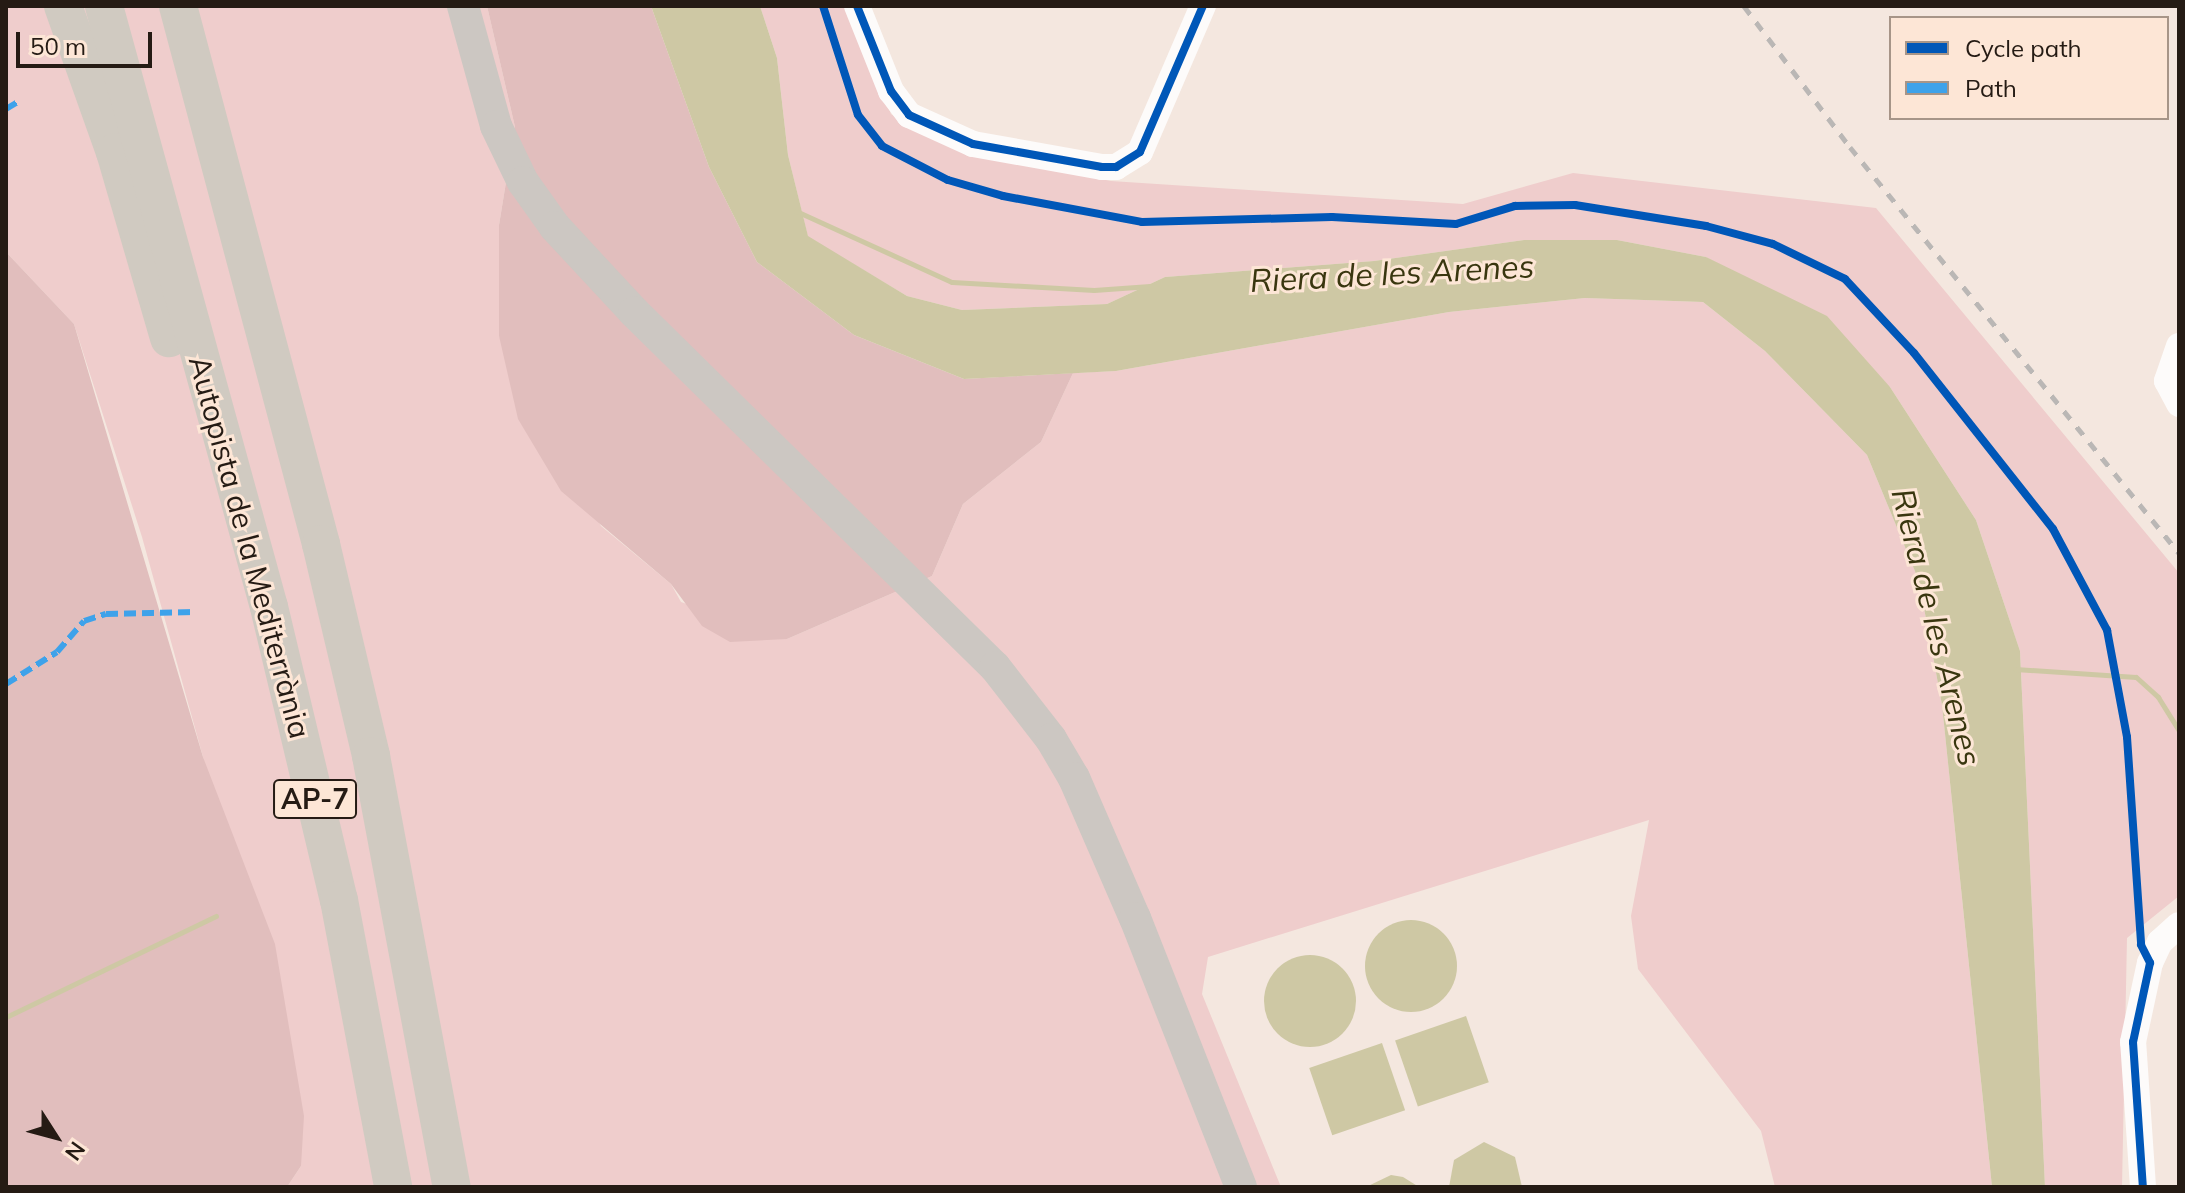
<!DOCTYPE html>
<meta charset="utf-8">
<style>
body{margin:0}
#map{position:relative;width:2185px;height:1193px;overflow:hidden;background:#f4e7df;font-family:Mulish,sans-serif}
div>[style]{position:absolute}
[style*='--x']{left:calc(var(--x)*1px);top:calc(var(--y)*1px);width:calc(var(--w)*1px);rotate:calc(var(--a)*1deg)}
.green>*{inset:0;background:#efcdcc}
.forest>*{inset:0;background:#e1bebd}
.water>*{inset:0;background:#cec8a4;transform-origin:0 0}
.round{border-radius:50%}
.stream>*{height:5px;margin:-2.5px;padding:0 2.5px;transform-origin:2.5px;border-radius:2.5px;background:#cec8a4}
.minor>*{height:26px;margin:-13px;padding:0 13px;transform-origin:13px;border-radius:13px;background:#fdfbfa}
.major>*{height:32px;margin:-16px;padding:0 16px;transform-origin:16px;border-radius:16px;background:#ccc7c2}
.highway>*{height:38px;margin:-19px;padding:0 19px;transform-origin:19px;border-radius:19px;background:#d0cac1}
.rail>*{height:5px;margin-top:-2.5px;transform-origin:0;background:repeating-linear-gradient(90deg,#bab7b5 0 10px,transparent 0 20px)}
.quiet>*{height:6px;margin-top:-3px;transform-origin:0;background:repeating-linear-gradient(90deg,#3ea2ea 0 12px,transparent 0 18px)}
.cycleway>*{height:8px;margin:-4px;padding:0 4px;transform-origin:4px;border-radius:4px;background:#0057b8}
span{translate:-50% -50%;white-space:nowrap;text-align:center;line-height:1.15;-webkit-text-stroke:6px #fde6d6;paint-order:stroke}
.shield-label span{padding:2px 6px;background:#fde6d6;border:2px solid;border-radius:6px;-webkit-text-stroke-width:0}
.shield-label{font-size:28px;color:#251b14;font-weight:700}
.street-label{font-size:30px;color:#251b14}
.water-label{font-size:32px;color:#39360f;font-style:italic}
.frame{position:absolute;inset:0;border:8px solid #251b14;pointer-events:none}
.legend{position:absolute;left:1889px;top:16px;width:280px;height:104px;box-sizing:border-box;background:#fde6d6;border:2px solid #a79588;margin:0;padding:10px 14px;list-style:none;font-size:24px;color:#251b14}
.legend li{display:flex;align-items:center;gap:16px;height:40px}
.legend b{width:40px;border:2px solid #a79588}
.north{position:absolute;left:16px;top:1097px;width:80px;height:80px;-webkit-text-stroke:6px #fde6d6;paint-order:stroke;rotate:126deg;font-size:22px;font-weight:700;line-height:32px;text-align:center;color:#251b14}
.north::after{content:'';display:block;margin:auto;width:28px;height:36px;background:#251b14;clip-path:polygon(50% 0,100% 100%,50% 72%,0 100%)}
.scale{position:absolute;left:16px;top:32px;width:136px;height:36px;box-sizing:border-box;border:4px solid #251b14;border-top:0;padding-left:10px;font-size:24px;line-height:28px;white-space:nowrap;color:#251b14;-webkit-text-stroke:6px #fde6d6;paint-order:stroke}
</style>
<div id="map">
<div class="green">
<div style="clip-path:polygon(6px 6px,487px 6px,515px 127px,499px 225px,499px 336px,601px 526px,671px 584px,681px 602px,787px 639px,932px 576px,963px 504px,1041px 442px,1073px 373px,1116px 371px,1449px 312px,1585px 298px,1703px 302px,1765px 351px,1867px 455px,1919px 581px,1942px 705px,1992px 1187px,1775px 1187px,1761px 1131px,1638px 969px,1631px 916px,1649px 820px,1208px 957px,1202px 994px,1281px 1187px,287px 1187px,301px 1166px,203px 757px,142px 537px,74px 324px,6px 252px)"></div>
<div style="clip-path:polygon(760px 6px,851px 6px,891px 114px,911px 128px,972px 154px,1111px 181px,1463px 204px,1573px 173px,1876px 208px,2179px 573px,2179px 896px,2127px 938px,2122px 1187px,2045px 1187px,2020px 651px,1976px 520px,1890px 387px,1706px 257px,1617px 240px,1524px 240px,1374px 261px,1165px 277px,1107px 304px,962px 310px,907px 296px,808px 237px,788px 155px,777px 58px)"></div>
</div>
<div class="forest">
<div style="clip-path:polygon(487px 6px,651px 6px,709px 167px,757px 262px,854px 335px,964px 379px,1073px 373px,1041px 442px,963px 504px,932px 576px,787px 639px,730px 642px,702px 626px,671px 584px,561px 491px,518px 419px,499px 336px,499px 225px,515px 127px)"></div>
<div style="clip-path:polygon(6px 252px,74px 324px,203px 757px,275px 944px,304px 1116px,301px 1166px,287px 1187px,6px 1187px)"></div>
</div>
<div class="water">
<div style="clip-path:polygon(651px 6px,760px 6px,777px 58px,788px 155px,808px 236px,907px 296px,962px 310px,1107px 304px,1165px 277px,1374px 261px,1524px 240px,1617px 240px,1706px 257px,1827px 316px,1890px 387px,1976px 520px,2020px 651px,2045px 1187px,1992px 1187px,1942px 705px,1919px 581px,1867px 455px,1765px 351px,1703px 302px,1585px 298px,1449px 312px,1116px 371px,964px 379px,854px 335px,757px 262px,709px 167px)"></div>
<div class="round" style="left:1365px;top:920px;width:92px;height:92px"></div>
<div class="round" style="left:1264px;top:955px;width:92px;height:92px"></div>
<div style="left:1466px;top:1016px;width:70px;height:75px;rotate:71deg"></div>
<div style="left:1382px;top:1043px;width:71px;height:77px;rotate:71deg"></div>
<div style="clip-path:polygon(1484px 1142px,1515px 1157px,1522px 1187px,1449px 1187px,1454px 1160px)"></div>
<div style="clip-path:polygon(1391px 1175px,1403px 1177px,1419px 1187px,1366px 1187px)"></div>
</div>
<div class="stream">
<div style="--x:796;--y:211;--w:171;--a:24.5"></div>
<div style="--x:952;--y:282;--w:142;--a:3.2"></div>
<div style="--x:1094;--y:290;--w:56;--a:-4.1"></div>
<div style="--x:2015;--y:669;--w:121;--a:3.8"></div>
<div style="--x:2136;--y:677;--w:30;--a:42"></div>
<div style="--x:2158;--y:697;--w:39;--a:58"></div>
<div style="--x:6;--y:1017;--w:233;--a:-25.7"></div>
</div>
<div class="minor">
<div style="--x:857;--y:6;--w:92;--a:68.2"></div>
<div style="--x:891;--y:91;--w:30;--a:53"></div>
<div style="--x:909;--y:115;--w:70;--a:24.4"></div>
<div style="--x:973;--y:144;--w:131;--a:10.1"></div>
<div style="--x:1102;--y:167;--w:14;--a:0"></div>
<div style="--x:1116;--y:167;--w:28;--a:-32"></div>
<div style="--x:1140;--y:152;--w:159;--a:-66.7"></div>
<div style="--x:2179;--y:346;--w:37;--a:109"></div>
<div style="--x:2167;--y:381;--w:26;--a:62"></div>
<div style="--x:2143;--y:1187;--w:145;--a:-93.9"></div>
<div style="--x:2133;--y:1042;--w:81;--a:-77.9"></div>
<div style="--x:2150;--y:963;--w:23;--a:-65"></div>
<div style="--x:2160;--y:942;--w:25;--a:-42"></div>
</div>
<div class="major">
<div style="--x:463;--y:6;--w:124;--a:74.6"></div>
<div style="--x:496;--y:126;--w:62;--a:64.3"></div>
<div style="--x:523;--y:182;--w:55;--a:54.6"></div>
<div style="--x:555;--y:227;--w:116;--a:47.1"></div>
<div style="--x:634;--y:312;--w:506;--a:44.52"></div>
<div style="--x:995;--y:667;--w:91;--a:52.1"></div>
<div style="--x:1051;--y:739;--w:45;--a:59.5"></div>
<div style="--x:1074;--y:778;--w:153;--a:66.5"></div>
<div style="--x:1135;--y:918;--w:289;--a:68.5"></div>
</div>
<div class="highway">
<div style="--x:63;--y:6;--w:155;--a:70.4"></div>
<div style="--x:115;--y:152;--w:194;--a:73.8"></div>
<div style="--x:104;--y:6;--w:623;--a:74.65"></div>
<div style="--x:269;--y:607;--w:301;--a:76.6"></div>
<div style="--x:339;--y:900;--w:292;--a:79.3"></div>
<div style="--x:178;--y:6;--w:557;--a:75.11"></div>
<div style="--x:321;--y:544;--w:218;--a:76.7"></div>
<div style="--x:371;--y:756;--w:439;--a:79.4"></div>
</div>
<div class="rail">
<div style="--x:1744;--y:6;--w:176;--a:53.1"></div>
<div style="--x:1850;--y:147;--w:523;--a:50.98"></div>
</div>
<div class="quiet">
<div style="--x:6;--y:109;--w:17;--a:-31"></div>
<div style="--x:6;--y:684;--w:60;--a:-32.1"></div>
<div style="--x:57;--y:652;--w:41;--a:-48.9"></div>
<div style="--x:84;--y:621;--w:23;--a:-18"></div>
<div style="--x:106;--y:614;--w:89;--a:-1.3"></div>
</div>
<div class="cycleway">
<div style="--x:823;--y:6;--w:114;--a:72.2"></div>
<div style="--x:858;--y:115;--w:39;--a:52"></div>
<div style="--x:882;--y:146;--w:74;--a:27.3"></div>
<div style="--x:948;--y:180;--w:57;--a:16.2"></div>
<div style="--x:1003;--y:196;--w:141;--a:10.6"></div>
<div style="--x:1142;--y:222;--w:190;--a:-1.5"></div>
<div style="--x:1332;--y:217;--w:124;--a:3.2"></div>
<div style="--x:1456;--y:224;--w:62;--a:-17"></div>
<div style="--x:1515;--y:206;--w:60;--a:-1"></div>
<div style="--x:1575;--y:205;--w:133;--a:9.1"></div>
<div style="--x:1706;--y:226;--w:69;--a:15"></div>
<div style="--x:1773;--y:244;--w:80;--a:25.9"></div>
<div style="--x:1845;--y:279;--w:101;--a:47"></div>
<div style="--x:1914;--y:353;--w:224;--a:51.7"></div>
<div style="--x:2053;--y:529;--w:115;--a:61.9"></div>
<div style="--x:2107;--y:630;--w:109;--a:79.4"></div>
<div style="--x:2127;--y:737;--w:208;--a:86.1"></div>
<div style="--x:2141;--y:945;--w:20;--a:63"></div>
<div style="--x:2150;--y:963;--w:81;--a:102.1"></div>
<div style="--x:2133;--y:1042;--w:145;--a:86.1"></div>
<div style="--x:857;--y:6;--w:92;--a:68.2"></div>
<div style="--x:891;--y:91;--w:30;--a:53"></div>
<div style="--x:909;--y:115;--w:70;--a:24.4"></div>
<div style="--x:973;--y:144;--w:131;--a:10.1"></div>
<div style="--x:1102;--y:167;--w:14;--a:0"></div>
<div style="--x:1116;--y:167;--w:28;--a:-32"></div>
<div style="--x:1140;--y:152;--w:159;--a:-66.7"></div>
</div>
<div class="shield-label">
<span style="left:315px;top:799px">AP-7</span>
</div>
<div class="street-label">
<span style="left:250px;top:547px;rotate:75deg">Autopista de la Mediterrània</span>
</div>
<div class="water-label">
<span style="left:1392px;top:273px;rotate:-3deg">Riera de les Arenes</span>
<span style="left:1937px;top:627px;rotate:76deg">Riera de les Arenes</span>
</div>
<div class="frame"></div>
<ul class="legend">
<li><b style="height:10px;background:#0057b8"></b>Cycle path</li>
<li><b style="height:10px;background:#3ea2ea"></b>Path</li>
</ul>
<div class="north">N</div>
<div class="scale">50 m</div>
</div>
